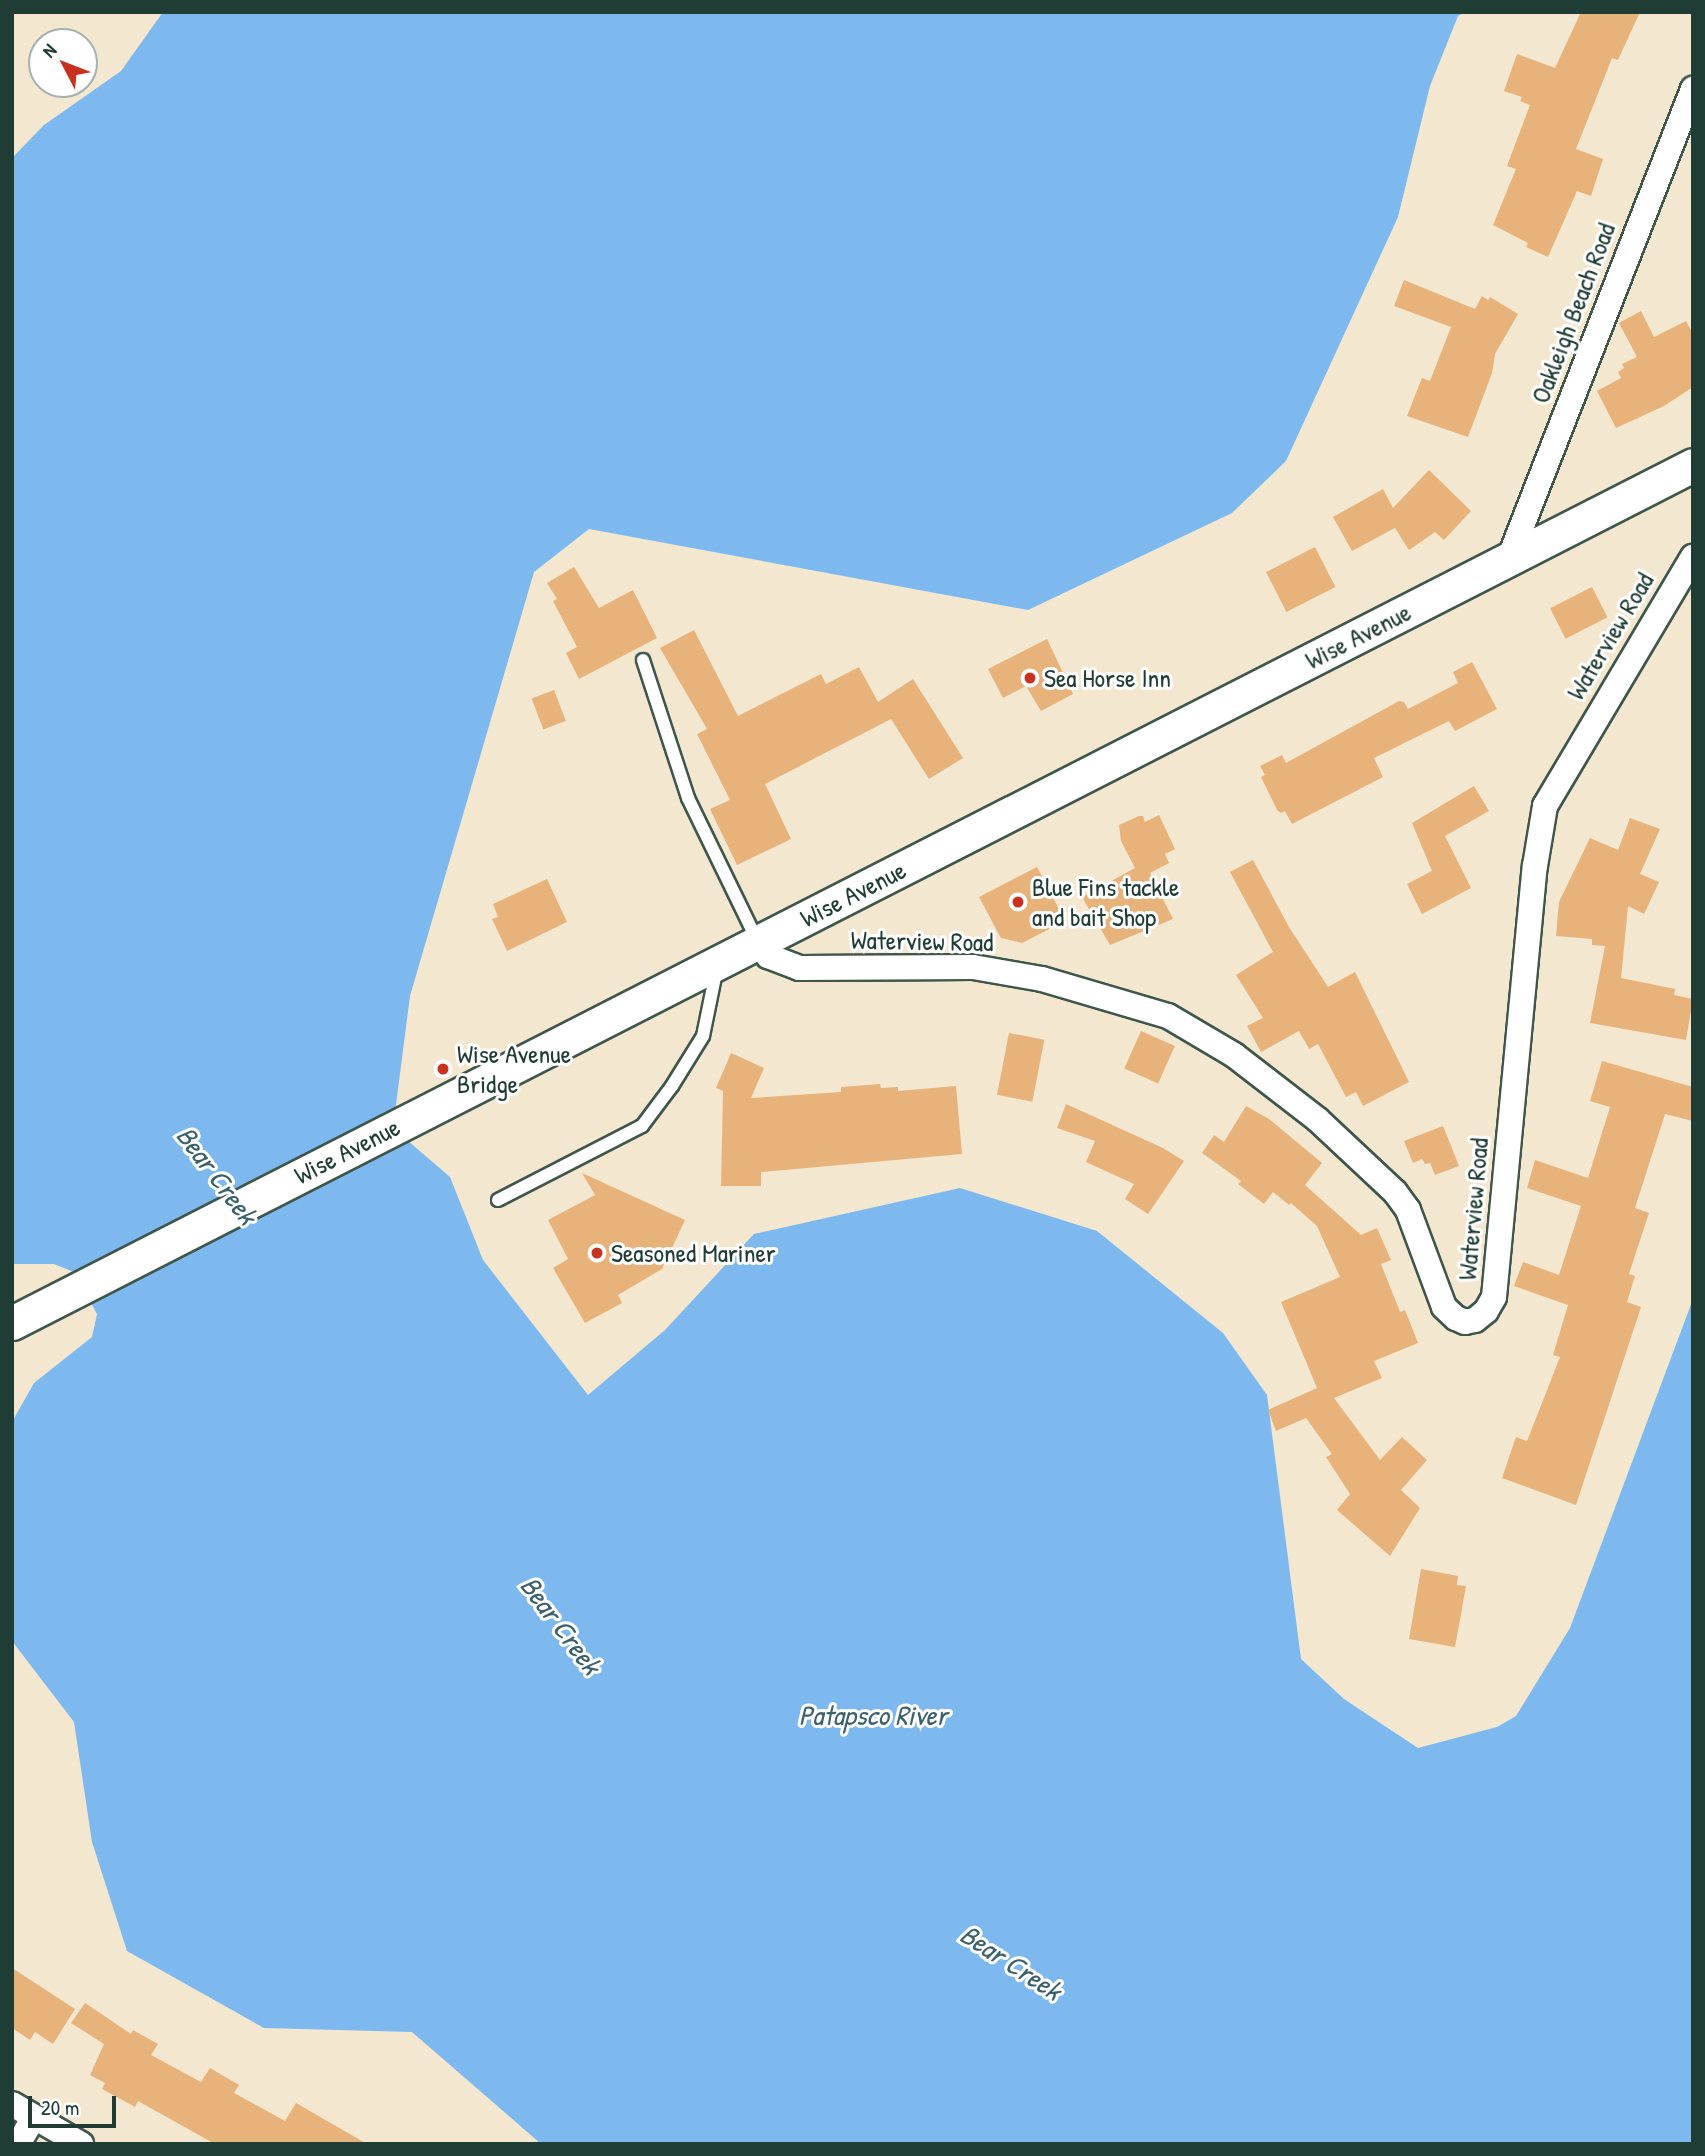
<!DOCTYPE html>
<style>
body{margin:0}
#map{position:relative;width:1705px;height:2156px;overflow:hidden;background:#f3e7cf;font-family:"Patrick Hand",sans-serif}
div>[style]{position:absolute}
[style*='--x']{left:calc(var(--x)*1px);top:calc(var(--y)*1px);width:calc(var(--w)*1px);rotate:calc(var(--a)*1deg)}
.water>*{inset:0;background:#7db9ef}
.building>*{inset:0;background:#e8b27b;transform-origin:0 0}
.roads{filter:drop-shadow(2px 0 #3f564b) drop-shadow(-2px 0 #3f564b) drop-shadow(0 2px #3f564b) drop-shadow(0 -2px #3f564b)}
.lane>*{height:12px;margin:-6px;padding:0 6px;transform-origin:6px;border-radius:6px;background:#fff}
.street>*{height:24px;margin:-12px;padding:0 12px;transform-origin:12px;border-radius:12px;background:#fff}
.secondary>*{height:33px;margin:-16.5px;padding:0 16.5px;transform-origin:16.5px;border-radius:16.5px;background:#fff}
.dots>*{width:19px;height:19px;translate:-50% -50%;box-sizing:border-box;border:4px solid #fff;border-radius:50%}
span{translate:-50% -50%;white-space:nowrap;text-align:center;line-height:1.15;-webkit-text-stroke:6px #fff;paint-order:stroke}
.street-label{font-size:26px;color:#1f3d34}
.poi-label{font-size:26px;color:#1f3d34}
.left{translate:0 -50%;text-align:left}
.water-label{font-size:28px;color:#3b626c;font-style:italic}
.frame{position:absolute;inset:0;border:14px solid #1f3d34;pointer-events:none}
.north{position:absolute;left:28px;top:28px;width:70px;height:70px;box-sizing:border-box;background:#fff;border:2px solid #a5b1ae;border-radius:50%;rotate:312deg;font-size:19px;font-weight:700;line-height:28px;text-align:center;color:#1f3d34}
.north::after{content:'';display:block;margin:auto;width:24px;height:32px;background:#c8321e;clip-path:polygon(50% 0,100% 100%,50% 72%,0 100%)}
.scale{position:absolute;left:28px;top:2096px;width:88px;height:32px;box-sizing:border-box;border:4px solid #1f3d34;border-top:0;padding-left:9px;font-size:21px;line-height:24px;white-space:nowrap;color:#1f3d34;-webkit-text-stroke:5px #fff;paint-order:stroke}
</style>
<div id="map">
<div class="water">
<div style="clip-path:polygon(163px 12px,1465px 12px,1458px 16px,1430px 86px,1398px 217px,1286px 461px,1232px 513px,1028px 610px,589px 529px,534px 572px,410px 996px,393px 1128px,450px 1177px,483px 1260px,588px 1395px,665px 1330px,754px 1234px,960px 1188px,1097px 1231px,1223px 1333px,1267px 1395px,1301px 1659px,1344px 1699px,1418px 1748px,1497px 1727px,1516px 1716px,1570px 1628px,1693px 1299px,1693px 2144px,541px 2144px,412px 2032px,264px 2028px,127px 1951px,92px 1842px,74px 1722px,12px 1641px,12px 1422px,34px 1383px,92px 1337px,97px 1314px,74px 1272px,54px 1264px,12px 1264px,12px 158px,44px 125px,121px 71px)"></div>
</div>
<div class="building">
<div style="clip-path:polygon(1581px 12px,1640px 12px,1618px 60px,1612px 58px,1576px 149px,1603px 159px,1591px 196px,1577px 191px,1548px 257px,1526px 247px,1528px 243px,1493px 225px,1516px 169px,1507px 166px,1530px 105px,1520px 101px,1522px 97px,1504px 91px,1517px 54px,1555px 68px)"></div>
<div style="clip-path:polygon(1404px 280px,1475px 309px,1482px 296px,1488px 300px,1490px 297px,1518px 314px,1495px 354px,1492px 373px,1468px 437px,1407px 416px,1422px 378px,1430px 381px,1451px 327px,1394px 306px)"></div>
<div style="clip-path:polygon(1641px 311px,1654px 337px,1686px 321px,1693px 334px,1693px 387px,1664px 406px,1616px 428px,1597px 391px,1621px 378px,1618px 372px,1624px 368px,1622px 364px,1637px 357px,1619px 323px)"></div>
<div style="clip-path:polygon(1429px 470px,1471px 511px,1444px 540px,1435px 532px,1409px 550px,1395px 528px,1352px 551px,1333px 517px,1383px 489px,1393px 508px)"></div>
<div style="left:1315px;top:547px;width:45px;height:55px;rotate:63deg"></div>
<div style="clip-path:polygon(574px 567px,599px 608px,633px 590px,657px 638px,579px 679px,566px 653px,577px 647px,553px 601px,557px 599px,547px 583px)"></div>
<div style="left:1592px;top:587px;width:34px;height:47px;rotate:63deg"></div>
<div style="clip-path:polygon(694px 630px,738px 716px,821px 674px,826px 684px,859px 667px,878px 702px,913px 679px,963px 758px,929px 779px,891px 719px,765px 784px,791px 839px,737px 865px,710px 809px,730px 800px,697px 734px,707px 729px,660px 648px)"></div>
<div style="clip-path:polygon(1047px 639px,1073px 694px,1041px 711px,1026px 686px,1003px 698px,988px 669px)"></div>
<div style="clip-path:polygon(1472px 662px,1497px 709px,1455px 731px,1449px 721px,1374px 758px,1383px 777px,1292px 824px,1285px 811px,1281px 813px,1277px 810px,1261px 777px,1265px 775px,1260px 766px,1282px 755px,1286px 763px,1399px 701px,1404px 702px,1408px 709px,1458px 683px,1453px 672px)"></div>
<div style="left:554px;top:690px;width:33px;height:24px;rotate:69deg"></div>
<div style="clip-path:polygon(1474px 786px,1489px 811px,1445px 836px,1471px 888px,1422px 914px,1407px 884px,1432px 871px,1412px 823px)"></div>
<div style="clip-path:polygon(1159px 815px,1175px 849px,1165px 854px,1169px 863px,1150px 873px,1173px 919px,1110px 945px,1082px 897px,1135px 868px,1121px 841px,1119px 825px,1139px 816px,1143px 816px,1145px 822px)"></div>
<div style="clip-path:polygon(1630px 818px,1660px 829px,1640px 874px,1659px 882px,1644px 914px,1628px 906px,1621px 978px,1675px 989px,1674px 995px,1693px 999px,1686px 1040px,1590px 1023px,1605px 946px,1592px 945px,1592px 939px,1556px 936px,1559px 902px,1590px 838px,1618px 850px)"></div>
<div style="clip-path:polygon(1253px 860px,1289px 927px,1328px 987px,1355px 972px,1409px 1082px,1363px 1106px,1356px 1092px,1346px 1097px,1318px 1044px,1309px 1049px,1299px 1031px,1261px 1052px,1247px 1026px,1263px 1018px,1236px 975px,1273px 952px,1230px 872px)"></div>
<div style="clip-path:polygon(1037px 867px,1065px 921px,1022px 943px,1001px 938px,979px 897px)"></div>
<div style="clip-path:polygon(547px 879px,567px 922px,507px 951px,492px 919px,498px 917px,493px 904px)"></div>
<div style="left:1141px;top:1031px;width:37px;height:41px;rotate:24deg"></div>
<div style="left:1009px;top:1033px;width:36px;height:63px;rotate:11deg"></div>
<div style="clip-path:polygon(731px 1053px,764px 1068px,751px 1098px,841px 1092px,841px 1087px,880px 1084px,881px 1088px,898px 1087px,898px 1091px,956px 1086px,962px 1154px,761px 1172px,761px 1186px,721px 1186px,723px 1091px,716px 1088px)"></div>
<div style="clip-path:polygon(1602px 1061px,1693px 1087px,1693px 1121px,1665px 1114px,1635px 1208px,1649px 1213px,1629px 1274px,1635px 1276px,1627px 1302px,1641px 1307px,1576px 1505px,1502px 1478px,1516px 1437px,1527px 1441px,1560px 1357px,1553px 1355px,1568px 1305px,1514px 1286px,1523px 1262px,1559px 1275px,1581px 1206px,1527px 1188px,1535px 1160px,1588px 1178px,1610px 1107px,1590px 1101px)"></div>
<div style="clip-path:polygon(1066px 1104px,1163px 1148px,1184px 1161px,1148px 1214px,1125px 1199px,1134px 1184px,1086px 1162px,1095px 1141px,1057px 1128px)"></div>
<div style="clip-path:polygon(1246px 1106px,1269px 1119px,1322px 1163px,1305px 1185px,1361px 1235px,1377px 1228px,1391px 1260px,1381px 1264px,1400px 1312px,1405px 1310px,1418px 1343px,1374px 1361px,1382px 1378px,1334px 1398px,1380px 1460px,1402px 1437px,1427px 1460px,1401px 1490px,1420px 1508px,1390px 1556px,1337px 1510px,1350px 1494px,1326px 1457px,1332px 1454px,1306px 1418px,1276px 1431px,1268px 1410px,1317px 1388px,1281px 1302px,1340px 1277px,1317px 1226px,1291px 1203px,1289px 1205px,1273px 1192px,1264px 1204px,1238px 1184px,1241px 1181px,1202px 1153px,1214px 1135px,1224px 1142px)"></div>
<div style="clip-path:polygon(1443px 1126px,1459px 1166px,1435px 1175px,1430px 1163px,1425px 1164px,1422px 1159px,1413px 1163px,1404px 1141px)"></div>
<div style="clip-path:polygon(582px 1173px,685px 1220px,662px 1269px,618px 1295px,622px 1303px,585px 1323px,553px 1268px,568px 1259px,548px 1220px,595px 1195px)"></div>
<div style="clip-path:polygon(1421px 1569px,1458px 1576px,1457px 1585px,1466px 1586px,1455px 1647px,1409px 1639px)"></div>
<div style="clip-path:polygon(12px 1968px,75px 2009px,53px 2044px,35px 2032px,30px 2040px,12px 2028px)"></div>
<div style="clip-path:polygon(85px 2003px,131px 2034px,133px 2030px,158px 2044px,151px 2055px,201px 2082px,210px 2068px,239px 2085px,234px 2093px,285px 2121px,296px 2103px,367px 2144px,215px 2144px,138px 2101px,135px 2107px,102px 2089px,105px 2083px,90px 2075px,104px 2044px,71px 2023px)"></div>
</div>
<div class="roads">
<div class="lane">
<div style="--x:643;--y:660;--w:145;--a:71.9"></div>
<div style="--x:688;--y:798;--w:160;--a:64.1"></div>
<div style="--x:498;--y:1200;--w:162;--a:-27.2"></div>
<div style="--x:642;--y:1126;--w:50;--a:-53.1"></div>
<div style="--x:672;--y:1086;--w:59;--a:-58.2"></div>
<div style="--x:703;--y:1036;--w:70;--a:-78.5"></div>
</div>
<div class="street">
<div style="--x:1509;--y:559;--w:505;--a:-68.62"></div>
<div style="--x:759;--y:942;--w:17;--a:57"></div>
<div style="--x:768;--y:956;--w:33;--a:21"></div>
<div style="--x:799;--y:968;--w:174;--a:-0.3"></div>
<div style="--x:973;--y:967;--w:70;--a:9.9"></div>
<div style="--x:1042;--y:979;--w:131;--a:16.4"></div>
<div style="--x:1168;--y:1016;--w:77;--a:30.6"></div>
<div style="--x:1234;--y:1055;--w:106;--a:37.7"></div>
<div style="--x:1318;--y:1120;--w:105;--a:43.1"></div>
<div style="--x:1395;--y:1192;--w:22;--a:54"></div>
<div style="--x:1408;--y:1210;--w:103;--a:69.6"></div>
<div style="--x:1444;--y:1307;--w:16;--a:43"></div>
<div style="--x:1456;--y:1318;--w:10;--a:24"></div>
<div style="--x:1465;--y:1322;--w:10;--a:-11"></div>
<div style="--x:1475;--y:1320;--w:14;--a:-39"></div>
<div style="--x:1486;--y:1311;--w:16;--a:-60"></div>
<div style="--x:1494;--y:1297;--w:433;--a:-84.6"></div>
<div style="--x:1535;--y:866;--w:61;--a:-80.5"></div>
<div style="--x:1545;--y:806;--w:290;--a:-59.3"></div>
<div style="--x:12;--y:2104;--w:80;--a:30.1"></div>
<div style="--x:18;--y:2144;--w:31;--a:-59"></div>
</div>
<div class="secondary">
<div style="--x:12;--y:1323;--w:1887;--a:-27.04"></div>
</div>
</div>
<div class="dots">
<div style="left:1030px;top:678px;background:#c8321e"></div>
<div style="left:1018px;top:902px;background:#c8321e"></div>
<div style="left:443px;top:1069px;background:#c8321e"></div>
<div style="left:597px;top:1253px;background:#c8321e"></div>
</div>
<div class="street-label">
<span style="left:1573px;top:313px;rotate:-69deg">Oakleigh Beach Road</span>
<span style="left:1358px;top:636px;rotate:-27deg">Wise Avenue</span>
<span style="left:1610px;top:636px;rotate:-59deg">Waterview Road</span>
<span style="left:853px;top:894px;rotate:-27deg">Wise Avenue</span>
<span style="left:922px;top:941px;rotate:1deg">Waterview Road</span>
<span style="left:347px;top:1151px;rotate:-27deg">Wise Avenue</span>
<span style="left:1473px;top:1209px;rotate:-85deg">Waterview Road</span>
</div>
<div class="poi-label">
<span class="left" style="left:1044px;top:678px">Sea Horse Inn</span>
<span class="left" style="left:1032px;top:902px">Blue Fins tackle<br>and bait Shop</span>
<span class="left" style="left:457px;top:1069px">Wise Avenue<br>Bridge</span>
<span class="left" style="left:611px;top:1253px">Seasoned Mariner</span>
</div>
<div class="water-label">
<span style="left:217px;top:1175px;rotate:53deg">Bear Creek</span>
<span style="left:561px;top:1625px;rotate:53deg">Bear Creek</span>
<span style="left:873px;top:1715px">Patapsco River</span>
<span style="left:1011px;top:1962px;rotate:33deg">Bear Creek</span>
</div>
<div class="frame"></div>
<div class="north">N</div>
<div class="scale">20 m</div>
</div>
